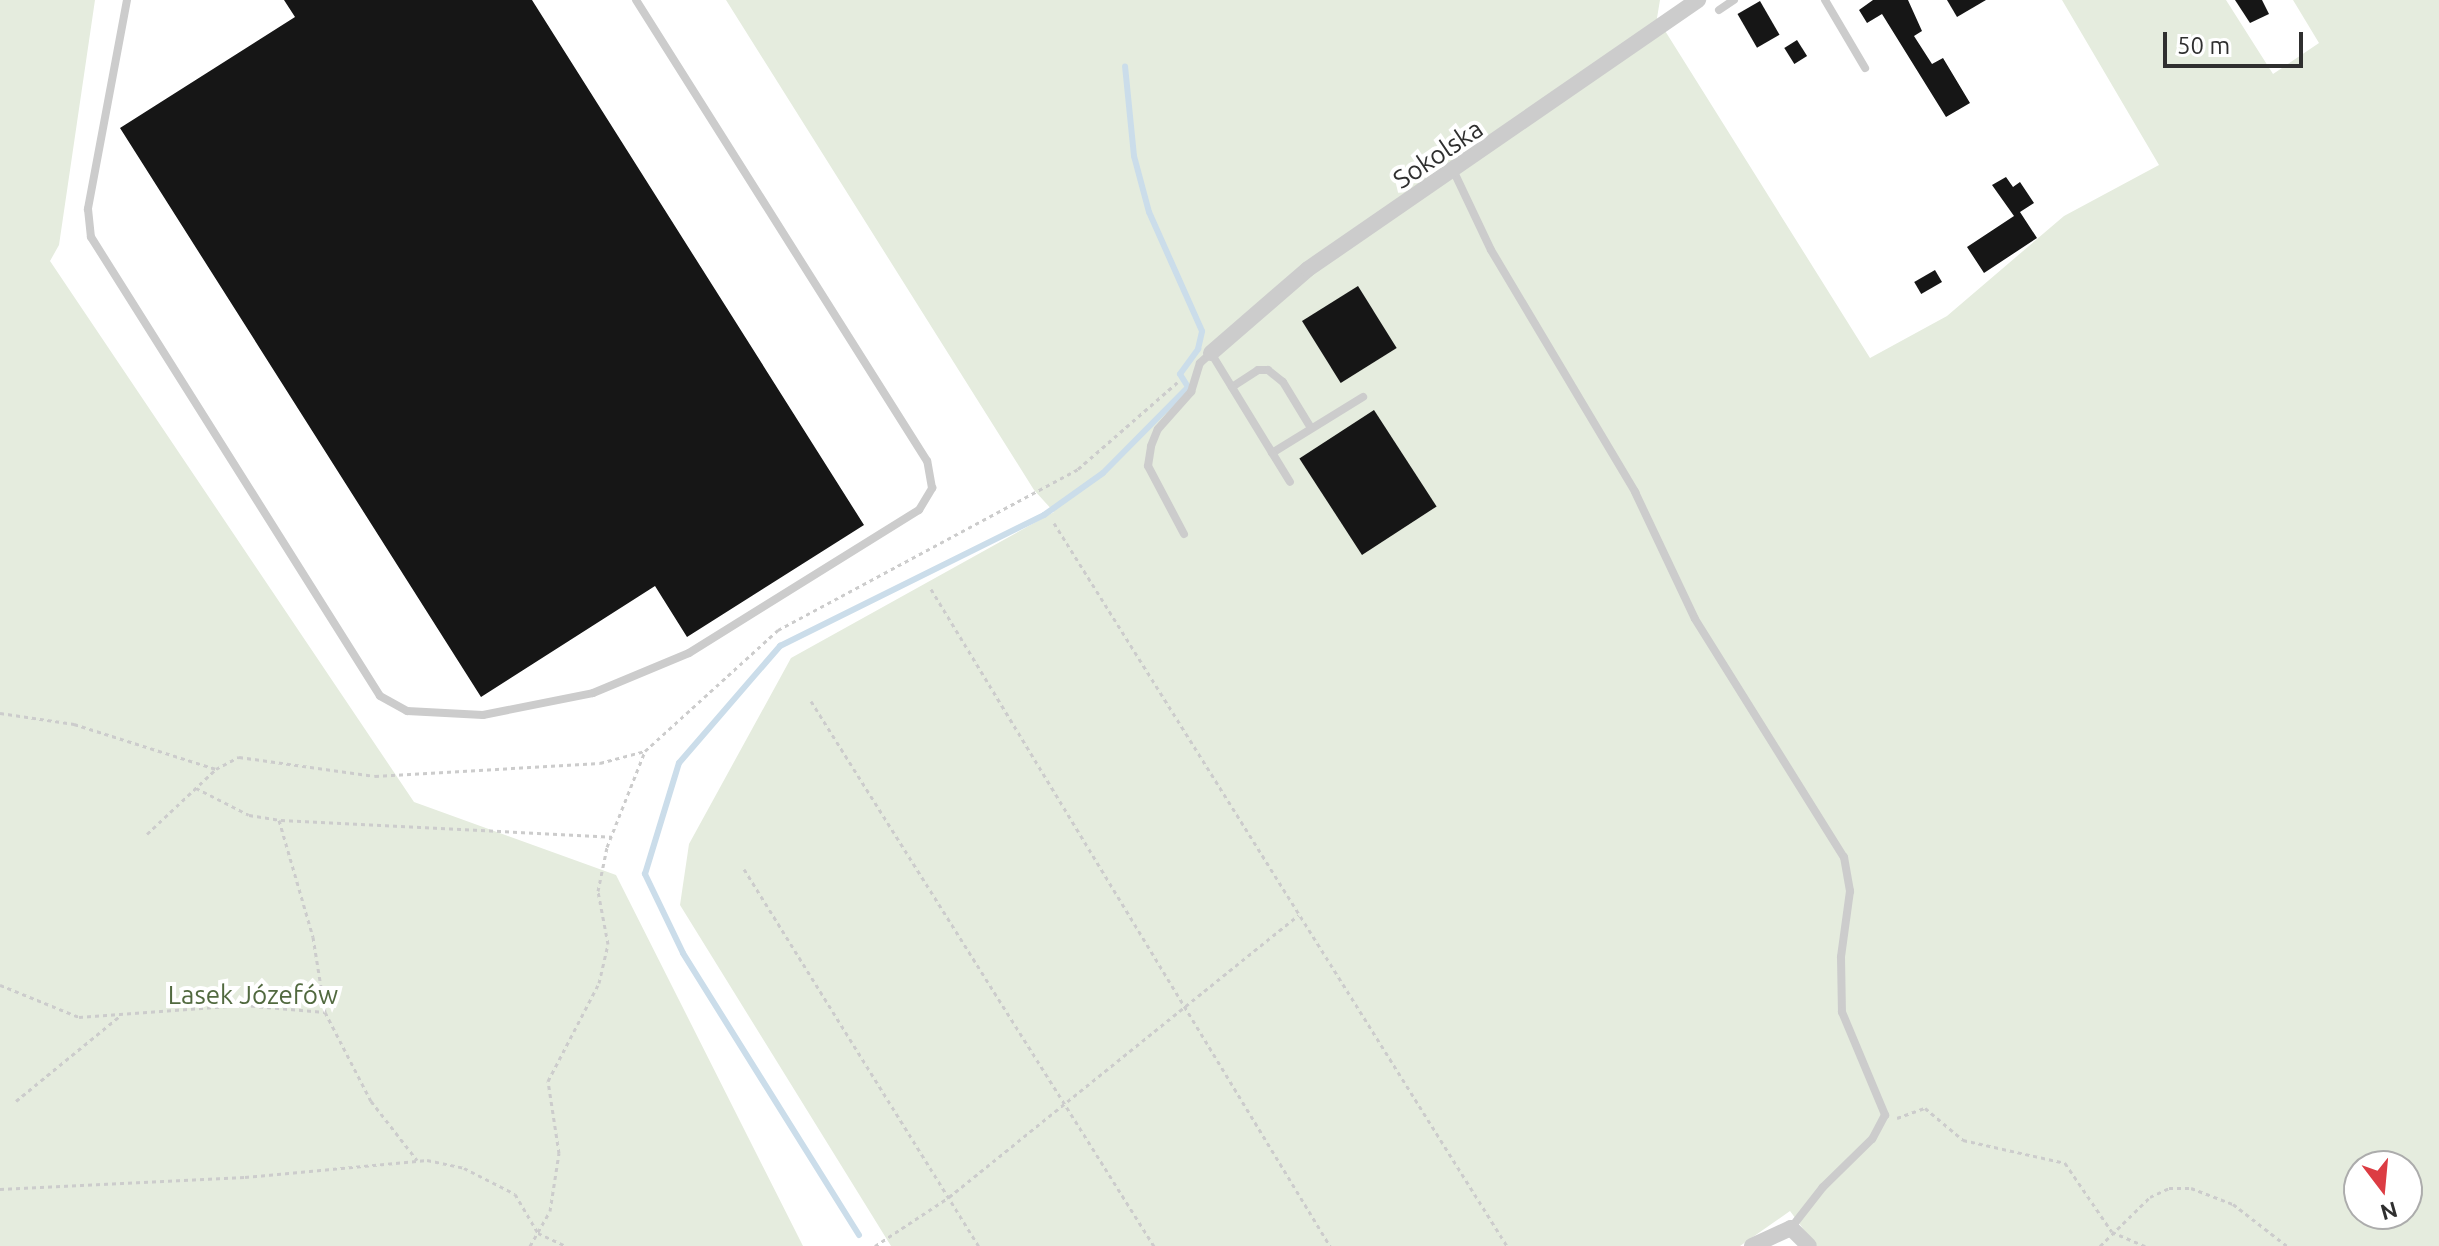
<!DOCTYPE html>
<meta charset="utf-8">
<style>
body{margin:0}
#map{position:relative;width:2439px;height:1246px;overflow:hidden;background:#fff;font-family:Ubuntu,sans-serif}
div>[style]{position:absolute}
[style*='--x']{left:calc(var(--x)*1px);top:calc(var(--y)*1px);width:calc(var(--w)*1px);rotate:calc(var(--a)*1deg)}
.green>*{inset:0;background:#e5ecde}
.stream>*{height:6px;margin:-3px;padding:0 3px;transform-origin:3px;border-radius:3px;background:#cbddea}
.building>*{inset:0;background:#161616;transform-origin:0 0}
.path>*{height:3px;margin-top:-1.5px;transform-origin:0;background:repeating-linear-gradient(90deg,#ccc 0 4px,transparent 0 8px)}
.service>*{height:8px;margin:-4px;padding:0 4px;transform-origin:4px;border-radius:4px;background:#ccc}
.minor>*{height:16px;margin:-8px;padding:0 8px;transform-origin:8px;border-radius:8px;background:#ccc}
span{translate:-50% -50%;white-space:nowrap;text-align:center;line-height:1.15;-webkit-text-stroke:8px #fff;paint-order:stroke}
.street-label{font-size:26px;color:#2f2f2f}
.park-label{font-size:26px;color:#51693f}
.north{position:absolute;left:2343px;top:1150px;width:80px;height:80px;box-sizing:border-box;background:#fff;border:2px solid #acacac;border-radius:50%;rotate:164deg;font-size:22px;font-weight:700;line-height:32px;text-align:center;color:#2f2f2f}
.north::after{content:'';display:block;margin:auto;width:28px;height:36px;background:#dc3c43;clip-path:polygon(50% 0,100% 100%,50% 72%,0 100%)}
.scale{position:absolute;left:2163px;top:32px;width:140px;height:36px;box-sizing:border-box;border:4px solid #2f2f2f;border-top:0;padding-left:10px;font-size:24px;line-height:28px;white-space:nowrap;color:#2f2f2f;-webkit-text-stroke:6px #fff;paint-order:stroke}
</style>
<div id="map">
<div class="green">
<div style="clip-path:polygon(0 0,95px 0,59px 245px,50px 261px,414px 802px,616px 875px,803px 1246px,0 1246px)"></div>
<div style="clip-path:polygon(evenodd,726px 0,1660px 0,1657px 18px,1870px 358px,1947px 316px,2064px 216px,2159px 165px,2062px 0,2226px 0,2273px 74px,2319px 43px,2293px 0,2439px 0,2439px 1246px,1816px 1246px,1790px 1211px,1740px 1246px,891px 1246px,680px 905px,689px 844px,791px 658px,1054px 512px,1034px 490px,726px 0,2359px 1166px,2407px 1166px,2407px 1214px,2359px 1214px,2359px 1166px)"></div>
</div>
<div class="stream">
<div style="--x:859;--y:1235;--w:332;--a:-122"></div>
<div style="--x:683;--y:953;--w:88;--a:-115.7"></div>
<div style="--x:645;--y:874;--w:116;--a:-73"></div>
<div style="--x:679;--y:763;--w:155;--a:-49.2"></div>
<div style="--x:780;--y:646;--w:295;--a:-26.4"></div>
<div style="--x:1044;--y:515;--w:72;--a:-35.4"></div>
<div style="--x:1103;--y:473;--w:121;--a:-45.3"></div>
<div style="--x:1188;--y:387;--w:15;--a:-122"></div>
<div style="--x:1180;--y:374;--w:31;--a:-54"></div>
<div style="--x:1198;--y:349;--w:18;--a:-77"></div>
<div style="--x:1202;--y:331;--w:130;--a:-114"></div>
<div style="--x:1149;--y:212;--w:58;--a:-105"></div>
<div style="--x:1134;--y:156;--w:90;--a:-95.7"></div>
</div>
<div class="building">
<div style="clip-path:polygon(284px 0,532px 0,864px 525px,687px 637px,655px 586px,481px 697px,120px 128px,295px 17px)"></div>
<div style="clip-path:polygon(1873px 0,1908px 0,1922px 31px,1914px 36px,1932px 64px,1943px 58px,1970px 103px,1946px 117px,1882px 14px,1867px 23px,1859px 10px)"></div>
<div style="clip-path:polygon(1947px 0,1986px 0,1957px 17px)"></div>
<div style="clip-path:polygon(2235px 0,2262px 0,2269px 14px,2250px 23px)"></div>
<div style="left:1760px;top:1px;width:39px;height:26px;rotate:60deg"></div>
<div style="left:1797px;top:40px;width:19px;height:15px;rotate:58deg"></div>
<div style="clip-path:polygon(2006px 177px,2013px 187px,2020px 182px,2034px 203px,2020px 212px,2037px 238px,1984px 273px,1967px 247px,2014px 216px,1992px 185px)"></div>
<div style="left:1935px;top:270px;width:14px;height:24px;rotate:60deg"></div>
<div style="left:1358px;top:286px;width:73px;height:66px;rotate:58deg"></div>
<div style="left:1374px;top:410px;width:115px;height:89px;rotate:57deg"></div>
</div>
<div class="path">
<div style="--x:1054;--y:523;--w:853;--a:57.93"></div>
<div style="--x:931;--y:589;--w:769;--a:58.73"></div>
<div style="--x:811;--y:701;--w:644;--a:57.82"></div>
<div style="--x:0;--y:713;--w:75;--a:8.5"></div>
<div style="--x:74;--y:724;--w:149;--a:17.6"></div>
<div style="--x:196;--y:788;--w:59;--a:27"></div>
<div style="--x:249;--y:815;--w:30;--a:9"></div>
<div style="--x:279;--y:820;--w:122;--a:73.8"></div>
<div style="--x:313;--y:937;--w:76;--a:80.9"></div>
<div style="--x:325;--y:1012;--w:100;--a:62.7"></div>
<div style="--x:371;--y:1101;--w:75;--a:52.1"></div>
<div style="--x:281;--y:820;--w:331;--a:2.9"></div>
<div style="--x:147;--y:834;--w:95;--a:-43.3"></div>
<div style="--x:216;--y:769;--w:26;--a:-28"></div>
<div style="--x:239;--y:757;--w:137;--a:8"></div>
<div style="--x:375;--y:776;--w:225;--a:-3.3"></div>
<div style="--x:600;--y:763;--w:47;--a:-14.9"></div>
<div style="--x:744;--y:869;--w:444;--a:58.1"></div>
<div style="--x:0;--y:985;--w:85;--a:22.1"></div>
<div style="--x:79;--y:1017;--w:164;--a:-4.2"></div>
<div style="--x:243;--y:1005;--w:82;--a:4.9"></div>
<div style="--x:16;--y:1101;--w:134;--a:-39.3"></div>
<div style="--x:1897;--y:1118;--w:30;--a:-20"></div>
<div style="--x:1925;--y:1108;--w:50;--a:40.1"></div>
<div style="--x:1963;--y:1140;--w:105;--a:12.7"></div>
<div style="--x:2065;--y:1163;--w:83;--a:55.7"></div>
<div style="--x:2112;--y:1232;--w:36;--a:23"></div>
<div style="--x:0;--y:1189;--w:245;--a:-2.8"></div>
<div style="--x:245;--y:1177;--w:183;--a:-5.3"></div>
<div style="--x:427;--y:1160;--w:38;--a:12"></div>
<div style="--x:464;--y:1168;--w:57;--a:27"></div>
<div style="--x:515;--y:1194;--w:45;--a:59.5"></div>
<div style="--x:538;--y:1233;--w:31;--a:25"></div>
<div style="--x:530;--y:1246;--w:40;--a:-60.3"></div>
<div style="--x:550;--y:1211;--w:59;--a:-81.2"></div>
<div style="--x:559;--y:1153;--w:73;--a:-98.7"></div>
<div style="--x:548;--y:1081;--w:110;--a:-62.5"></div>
<div style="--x:599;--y:983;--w:40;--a:-77"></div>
<div style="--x:608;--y:944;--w:54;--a:-100.7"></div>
<div style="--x:598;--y:891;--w:45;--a:-78.4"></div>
<div style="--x:607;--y:847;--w:103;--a:-68.4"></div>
<div style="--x:645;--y:751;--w:180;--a:-42.3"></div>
<div style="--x:778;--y:630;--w:340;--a:-28.2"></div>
<div style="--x:1078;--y:469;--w:135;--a:-41.1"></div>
<div style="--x:875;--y:1246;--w:89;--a:-33.5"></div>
<div style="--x:949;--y:1197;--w:449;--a:-38.9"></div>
<div style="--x:2100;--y:1246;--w:70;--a:-44.4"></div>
<div style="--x:2150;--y:1197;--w:21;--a:-25"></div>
<div style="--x:2169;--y:1188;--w:22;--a:0"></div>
<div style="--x:2191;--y:1188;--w:45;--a:20.9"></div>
<div style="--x:2233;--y:1204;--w:68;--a:37.9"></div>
</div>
<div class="service">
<div style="--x:127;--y:0;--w:213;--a:100.6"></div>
<div style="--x:88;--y:209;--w:28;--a:84"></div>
<div style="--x:91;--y:237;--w:542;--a:57.8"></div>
<div style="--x:380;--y:696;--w:31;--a:29"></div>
<div style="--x:407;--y:711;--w:76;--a:3"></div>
<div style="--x:483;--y:715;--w:112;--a:-11.3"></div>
<div style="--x:593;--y:693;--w:104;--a:-22.6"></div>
<div style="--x:689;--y:653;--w:271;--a:-31.9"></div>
<div style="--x:919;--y:510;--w:26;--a:-59"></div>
<div style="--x:932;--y:488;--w:27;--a:-100"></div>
<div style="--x:927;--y:461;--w:545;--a:-122.26"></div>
<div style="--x:1825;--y:0;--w:79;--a:59.5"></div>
<div style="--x:1719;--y:10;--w:18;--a:-34"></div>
<div style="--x:1454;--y:172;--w:86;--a:64.6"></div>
<div style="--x:1491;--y:250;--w:282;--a:59.2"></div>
<div style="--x:1635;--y:492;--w:140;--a:64.7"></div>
<div style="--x:1695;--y:619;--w:281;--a:58"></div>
<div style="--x:1844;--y:857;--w:35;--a:80"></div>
<div style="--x:1850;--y:891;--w:67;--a:97.8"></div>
<div style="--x:1841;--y:957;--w:55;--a:89"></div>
<div style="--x:1842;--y:1012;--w:112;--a:67.3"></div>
<div style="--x:1885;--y:1115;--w:27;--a:118"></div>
<div style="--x:1872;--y:1139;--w:69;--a:135.6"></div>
<div style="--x:1823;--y:1187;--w:52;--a:128"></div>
<div style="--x:1232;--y:387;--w:31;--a:-33"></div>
<div style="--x:1258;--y:370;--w:10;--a:0"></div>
<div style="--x:1268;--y:370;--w:19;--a:39"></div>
<div style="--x:1283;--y:382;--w:54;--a:58.7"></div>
<div style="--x:1272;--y:453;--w:107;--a:-31.6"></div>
<div style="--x:1184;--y:534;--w:77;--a:-117.9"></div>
<div style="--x:1148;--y:466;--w:20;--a:-81"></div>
<div style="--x:1151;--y:446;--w:18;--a:-68"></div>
<div style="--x:1158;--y:429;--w:50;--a:-48.3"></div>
<div style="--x:1191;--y:392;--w:30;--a:-73"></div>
<div style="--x:1200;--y:363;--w:15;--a:-42"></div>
<div style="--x:1211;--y:353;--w:151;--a:58.5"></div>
</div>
<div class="minor">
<div style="--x:1211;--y:353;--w:128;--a:-40.9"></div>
<div style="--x:1308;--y:269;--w:474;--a:-34.6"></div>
<div style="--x:1752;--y:1246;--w:43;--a:-24.8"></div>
<div style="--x:1791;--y:1228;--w:25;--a:45"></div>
</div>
<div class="street-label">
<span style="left:1438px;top:154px;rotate:-34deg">Sokolska</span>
</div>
<div class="park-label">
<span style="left:253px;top:995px">Lasek Józefów</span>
</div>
<div class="north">N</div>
<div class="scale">50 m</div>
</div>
